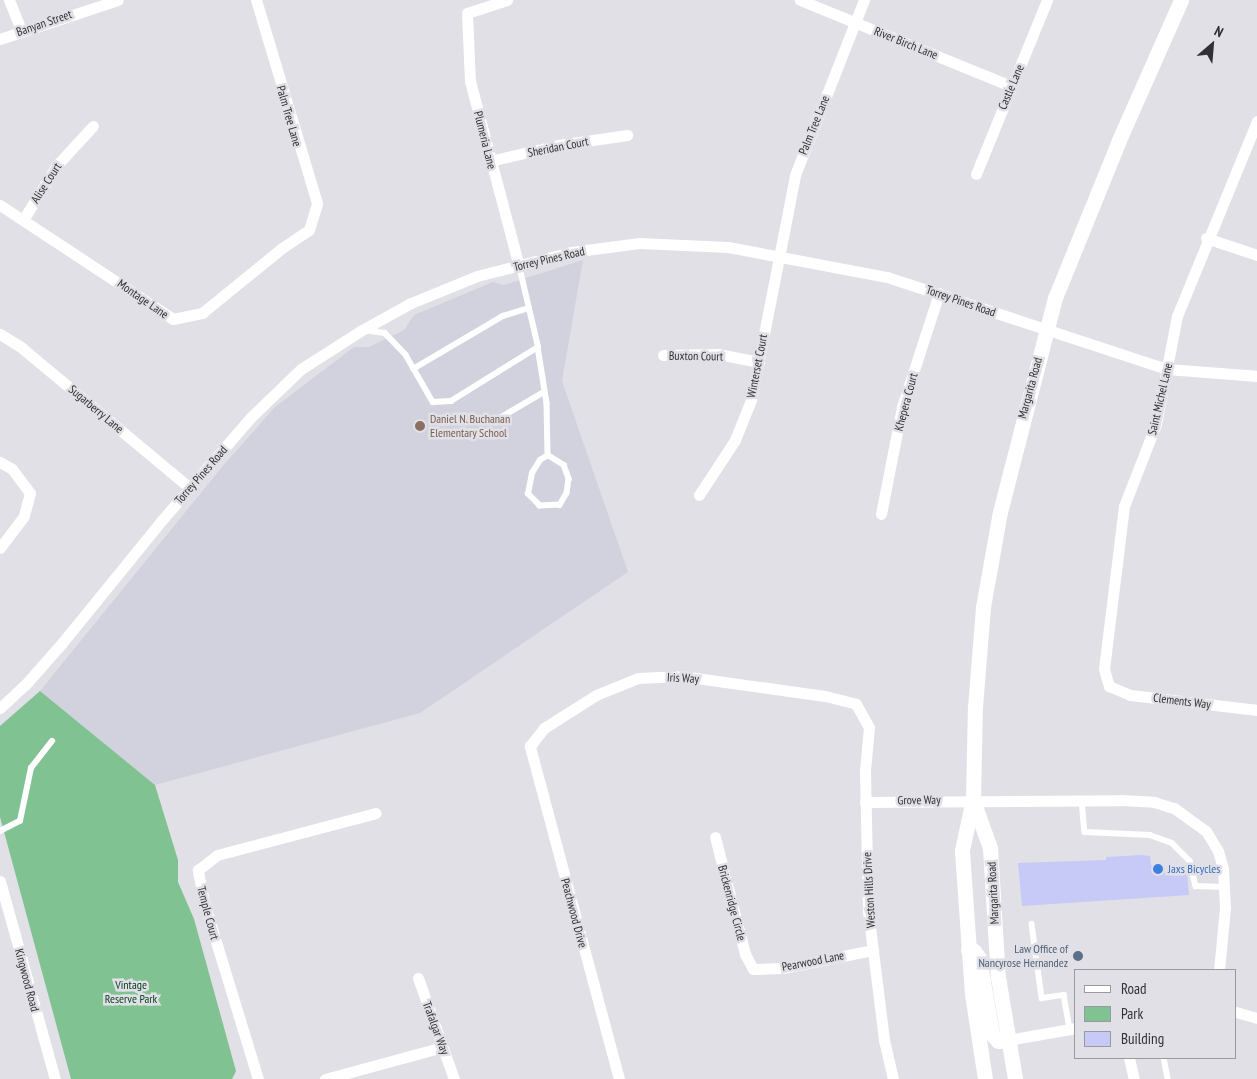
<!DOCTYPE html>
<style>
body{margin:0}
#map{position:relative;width:1257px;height:1079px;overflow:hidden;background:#e0e0e6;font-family:"PT Sans Narrow",sans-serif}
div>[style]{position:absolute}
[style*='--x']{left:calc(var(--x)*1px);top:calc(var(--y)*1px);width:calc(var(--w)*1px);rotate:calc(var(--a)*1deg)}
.built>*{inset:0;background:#d1d2de}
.green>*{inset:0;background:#80c291}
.building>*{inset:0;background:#c7c9f6}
.lane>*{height:5.5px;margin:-2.75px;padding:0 2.75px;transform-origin:2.75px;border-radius:2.75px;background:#fff}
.street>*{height:11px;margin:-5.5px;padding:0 5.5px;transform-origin:5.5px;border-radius:5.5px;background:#fff}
.secondary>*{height:15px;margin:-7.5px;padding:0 7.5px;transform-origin:7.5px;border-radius:7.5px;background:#fff}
.dots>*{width:14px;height:14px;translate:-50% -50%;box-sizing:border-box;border:2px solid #e0e0e6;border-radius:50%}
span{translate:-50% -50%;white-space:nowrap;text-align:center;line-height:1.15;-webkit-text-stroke:5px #e0e0e6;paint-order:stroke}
.street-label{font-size:12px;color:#313133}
.education-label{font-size:12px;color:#785e54}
.left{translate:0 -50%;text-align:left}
.shop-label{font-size:12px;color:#366cbe}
.service-label{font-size:12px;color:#4e5e75}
.right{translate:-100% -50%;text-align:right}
.park-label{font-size:12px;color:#08411f}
.legend{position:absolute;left:1074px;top:969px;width:162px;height:90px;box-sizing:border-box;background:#e0e0e6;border:1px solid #9a9a9e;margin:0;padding:6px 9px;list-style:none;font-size:15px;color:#313133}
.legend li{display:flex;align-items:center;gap:10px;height:25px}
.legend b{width:25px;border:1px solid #9a9a9e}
.north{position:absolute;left:1187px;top:20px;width:50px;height:50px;-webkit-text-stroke:4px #e0e0e6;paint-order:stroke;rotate:27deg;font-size:14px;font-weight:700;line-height:20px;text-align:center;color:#313133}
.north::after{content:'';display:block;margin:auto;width:18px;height:22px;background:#313133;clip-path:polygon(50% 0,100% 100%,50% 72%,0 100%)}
</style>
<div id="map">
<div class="built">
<div style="clip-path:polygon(583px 260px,562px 381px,628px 572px,420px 713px,155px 785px,40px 691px,222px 467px,275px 407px,354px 347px,369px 347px,404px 330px,414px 315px,493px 282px,504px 285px)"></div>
</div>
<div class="green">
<div style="clip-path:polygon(40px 691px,155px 785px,178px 860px,178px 882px,194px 919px,236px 1071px,232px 1079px,71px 1079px,0 817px,0 726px)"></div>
</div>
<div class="building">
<div style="clip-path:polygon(1141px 855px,1150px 856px,1151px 865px,1164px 865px,1165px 875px,1187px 874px,1189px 895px,1022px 906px,1018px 863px,1106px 860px,1106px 857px)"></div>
</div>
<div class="lane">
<div style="--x:364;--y:330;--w:21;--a:8"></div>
<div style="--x:385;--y:333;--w:30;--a:46"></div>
<div style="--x:406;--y:355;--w:54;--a:60.1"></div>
<div style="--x:433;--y:402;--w:18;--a:-3"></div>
<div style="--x:451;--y:401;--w:102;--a:-31.8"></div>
<div style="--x:538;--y:347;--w:83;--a:-103.2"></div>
<div style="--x:538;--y:347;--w:57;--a:80.9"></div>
<div style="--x:547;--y:403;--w:52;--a:88.9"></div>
<div style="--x:413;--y:369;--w:104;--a:-30.5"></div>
<div style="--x:503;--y:316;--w:27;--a:-17"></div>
<div style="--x:498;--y:419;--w:53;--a:-30.4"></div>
<div style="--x:548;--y:455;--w:19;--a:32"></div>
<div style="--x:564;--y:465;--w:15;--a:70"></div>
<div style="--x:569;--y:479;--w:14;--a:98"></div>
<div style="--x:567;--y:493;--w:14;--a:120"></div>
<div style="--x:560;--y:505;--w:20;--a:177"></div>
<div style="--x:540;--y:506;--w:17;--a:-135"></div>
<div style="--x:528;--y:494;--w:21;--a:-79"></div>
<div style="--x:532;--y:473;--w:15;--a:-58"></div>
<div style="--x:540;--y:460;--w:9;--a:-32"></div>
<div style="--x:1082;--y:800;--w:32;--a:85"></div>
<div style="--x:1085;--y:832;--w:65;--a:2.6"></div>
<div style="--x:1150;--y:835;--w:23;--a:20"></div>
<div style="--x:1172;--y:843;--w:25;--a:45"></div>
<div style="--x:1190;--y:861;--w:26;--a:77"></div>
<div style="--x:1196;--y:886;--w:28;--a:2"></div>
<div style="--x:0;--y:831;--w:22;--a:-27"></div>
<div style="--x:20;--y:821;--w:54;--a:-78.3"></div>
<div style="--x:31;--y:768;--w:34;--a:-52"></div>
<div style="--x:1032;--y:924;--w:75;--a:82.3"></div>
<div style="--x:1042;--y:998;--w:22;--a:-8"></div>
<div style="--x:1064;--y:995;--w:35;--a:80"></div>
<div style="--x:1164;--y:1058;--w:21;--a:79"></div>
</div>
<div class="street">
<div style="--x:9;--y:0;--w:31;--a:68"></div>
<div style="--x:507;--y:0;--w:42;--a:162"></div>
<div style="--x:467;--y:13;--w:68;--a:87.5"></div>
<div style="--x:470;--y:81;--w:191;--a:75.2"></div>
<div style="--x:800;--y:0;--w:228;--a:22.2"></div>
<div style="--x:0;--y:39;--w:124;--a:-18.3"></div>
<div style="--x:1257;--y:121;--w:211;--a:112.3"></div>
<div style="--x:1177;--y:316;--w:110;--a:101"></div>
<div style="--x:1156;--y:424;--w:88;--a:111.3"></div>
<div style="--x:1124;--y:506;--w:164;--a:97"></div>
<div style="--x:1104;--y:669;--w:18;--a:74"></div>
<div style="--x:1109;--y:686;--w:23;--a:23"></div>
<div style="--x:1130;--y:695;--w:128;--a:6.7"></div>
<div style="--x:490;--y:161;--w:70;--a:-13.2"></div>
<div style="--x:558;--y:145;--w:70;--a:-8.2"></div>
<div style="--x:976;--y:174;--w:188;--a:-67.8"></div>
<div style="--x:0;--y:205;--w:207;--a:33.4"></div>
<div style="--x:173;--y:319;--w:30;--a:-12"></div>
<div style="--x:202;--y:313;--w:103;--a:-39.1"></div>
<div style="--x:282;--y:248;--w:32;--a:-34"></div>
<div style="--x:309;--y:230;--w:28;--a:-73"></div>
<div style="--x:317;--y:203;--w:212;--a:-106.7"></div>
<div style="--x:23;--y:220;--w:65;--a:-58.3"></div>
<div style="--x:57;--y:165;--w:53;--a:-47.3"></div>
<div style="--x:1206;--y:238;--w:54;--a:18.4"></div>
<div style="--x:0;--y:334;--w:26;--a:32"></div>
<div style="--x:22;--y:348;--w:219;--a:39.8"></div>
<div style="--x:663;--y:355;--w:55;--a:-1"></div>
<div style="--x:718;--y:354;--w:42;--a:11"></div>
<div style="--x:0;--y:462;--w:14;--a:30"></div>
<div style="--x:12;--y:469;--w:30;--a:53"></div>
<div style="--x:30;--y:493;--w:24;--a:105"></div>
<div style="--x:24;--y:516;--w:40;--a:127"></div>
<div style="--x:699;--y:495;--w:66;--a:-56.8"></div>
<div style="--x:735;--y:440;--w:43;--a:-68.2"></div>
<div style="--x:751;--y:400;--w:229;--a:-78.9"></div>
<div style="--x:795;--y:175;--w:188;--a:-68.5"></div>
<div style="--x:881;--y:514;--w:109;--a:-78.9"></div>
<div style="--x:902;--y:407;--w:120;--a:-72"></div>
<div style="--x:0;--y:708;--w:34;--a:-43"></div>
<div style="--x:25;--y:685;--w:56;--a:-48.6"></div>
<div style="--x:62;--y:643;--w:159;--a:-50.9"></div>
<div style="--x:162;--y:520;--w:135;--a:-49.2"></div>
<div style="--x:250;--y:418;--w:71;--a:-43.9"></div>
<div style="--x:301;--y:369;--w:72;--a:-32.6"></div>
<div style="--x:362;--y:330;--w:56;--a:-28.9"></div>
<div style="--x:411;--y:303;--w:71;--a:-22.2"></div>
<div style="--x:477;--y:276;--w:97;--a:-14.3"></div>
<div style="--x:571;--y:252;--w:69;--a:-7.5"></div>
<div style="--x:639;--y:243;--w:89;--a:2.6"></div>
<div style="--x:728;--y:247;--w:162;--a:10.7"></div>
<div style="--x:887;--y:277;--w:295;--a:18.2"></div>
<div style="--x:1167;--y:369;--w:90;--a:4.4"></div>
<div style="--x:865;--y:802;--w:256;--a:-0.4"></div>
<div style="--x:1121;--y:800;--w:33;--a:3"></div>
<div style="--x:1154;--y:802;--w:21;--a:17"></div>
<div style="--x:1174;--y:808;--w:39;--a:36"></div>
<div style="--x:1206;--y:831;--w:23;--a:59"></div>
<div style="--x:1218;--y:851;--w:19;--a:74"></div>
<div style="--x:1223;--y:869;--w:38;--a:87"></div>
<div style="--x:1225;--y:907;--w:63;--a:95.4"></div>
<div style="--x:715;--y:837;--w:121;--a:75.6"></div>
<div style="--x:745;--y:954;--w:17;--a:62"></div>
<div style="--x:753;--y:969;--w:30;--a:-2"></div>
<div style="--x:783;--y:968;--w:92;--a:-11.3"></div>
<div style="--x:0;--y:881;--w:205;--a:74.5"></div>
<div style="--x:418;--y:978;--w:107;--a:70.4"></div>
<div style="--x:1236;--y:1012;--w:22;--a:16"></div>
<div style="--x:1008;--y:1040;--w:69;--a:-10"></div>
<div style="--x:1129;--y:1058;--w:22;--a:77"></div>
<div style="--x:258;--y:1079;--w:185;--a:-107"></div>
<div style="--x:204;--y:902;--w:33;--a:-101"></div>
<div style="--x:198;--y:870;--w:24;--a:-38"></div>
<div style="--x:217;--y:855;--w:164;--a:-14.8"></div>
<div style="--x:325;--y:1079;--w:122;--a:-15.2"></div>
<div style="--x:619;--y:1079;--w:345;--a:-105"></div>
<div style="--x:530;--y:746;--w:23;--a:-52"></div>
<div style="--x:544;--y:728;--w:62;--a:-32.4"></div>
<div style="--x:596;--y:695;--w:45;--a:-22"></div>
<div style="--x:638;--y:678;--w:44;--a:-2.6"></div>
<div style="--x:682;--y:676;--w:144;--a:8"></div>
<div style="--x:825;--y:696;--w:32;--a:14"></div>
<div style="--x:856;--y:704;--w:26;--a:61"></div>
<div style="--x:869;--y:727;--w:44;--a:95.2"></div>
<div style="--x:865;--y:771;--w:140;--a:88.8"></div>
<div style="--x:868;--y:911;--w:130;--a:82.9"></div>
<div style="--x:884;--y:1040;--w:40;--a:77"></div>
</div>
<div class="secondary">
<div style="--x:973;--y:800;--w:51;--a:70.5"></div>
<div style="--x:990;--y:848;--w:129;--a:86.5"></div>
<div style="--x:998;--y:977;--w:103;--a:80.5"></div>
<div style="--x:968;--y:950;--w:6;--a:9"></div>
<div style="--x:974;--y:951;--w:9;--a:54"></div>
<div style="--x:979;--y:958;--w:77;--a:80.3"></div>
<div style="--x:992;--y:1034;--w:9;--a:49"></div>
<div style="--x:998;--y:1041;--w:10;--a:-6"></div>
<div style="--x:985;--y:1079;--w:86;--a:-98.7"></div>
<div style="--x:972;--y:994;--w:144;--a:-94"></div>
<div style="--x:962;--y:850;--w:52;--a:-77.8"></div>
<div style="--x:973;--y:799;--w:92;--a:-88.8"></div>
<div style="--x:975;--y:707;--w:100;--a:-85.4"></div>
<div style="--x:983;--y:607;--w:97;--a:-79.9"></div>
<div style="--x:1000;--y:512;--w:221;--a:-75.6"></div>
<div style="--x:1055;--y:298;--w:170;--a:-67.9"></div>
<div style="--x:1119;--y:140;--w:153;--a:-66.1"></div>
</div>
<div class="dots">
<div style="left:420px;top:426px;background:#8d6e63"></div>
<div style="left:1158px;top:869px;background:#3f7fe0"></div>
<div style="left:1078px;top:956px;background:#5c6f8a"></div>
</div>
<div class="street-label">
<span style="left:44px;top:23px;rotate:-19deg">Banyan Street</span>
<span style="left:906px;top:43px;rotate:22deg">River Birch Lane</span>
<span style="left:1011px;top:87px;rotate:-67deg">Castle Lane</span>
<span style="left:289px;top:116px;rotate:74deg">Palm Tree Lane</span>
<span style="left:814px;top:125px;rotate:-68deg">Palm Tree Lane</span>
<span style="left:485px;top:140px;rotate:76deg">Plumeria Lane</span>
<span style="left:558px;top:147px;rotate:-11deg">Sheridan Court</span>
<span style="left:46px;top:183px;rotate:-57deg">Alise Court</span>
<span style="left:549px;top:259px;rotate:-13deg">Torrey Pines Road</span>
<span style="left:143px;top:299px;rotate:35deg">Montage Lane</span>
<span style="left:961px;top:301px;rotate:19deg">Torrey Pines Road</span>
<span style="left:696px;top:356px;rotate:1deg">Buxton Court</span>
<span style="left:757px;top:366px;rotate:-79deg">Winterset Court</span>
<span style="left:1030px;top:388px;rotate:-75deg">Margarita Road</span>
<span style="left:1160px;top:399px;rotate:-77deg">Saint Michel Lane</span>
<span style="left:906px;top:402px;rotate:-75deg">Khepera Court</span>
<span style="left:96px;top:409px;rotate:40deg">Sugarberry Lane</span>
<span style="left:201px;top:475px;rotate:-49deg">Torrey Pines Road</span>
<span style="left:683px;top:678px;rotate:3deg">Iris Way</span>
<span style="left:1182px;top:701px;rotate:7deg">Clements Way</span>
<span style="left:919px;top:800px;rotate:-1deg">Grove Way</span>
<span style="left:869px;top:890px;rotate:-93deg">Weston Hills Drive</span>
<span style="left:993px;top:893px;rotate:-93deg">Margarita Road</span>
<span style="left:732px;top:903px;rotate:75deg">Brickenridge Circle</span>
<span style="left:208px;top:913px;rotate:75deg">Temple Court</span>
<span style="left:574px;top:913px;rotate:75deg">Peachwood Drive</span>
<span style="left:813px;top:961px;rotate:-11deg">Pearwood Lane</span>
<span style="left:27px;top:980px;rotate:75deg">Kingwood Road</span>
<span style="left:436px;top:1028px;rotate:70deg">Trafalgar Way</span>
</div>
<div class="education-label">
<span class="left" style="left:430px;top:426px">Daniel N. Buchanan<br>Elementary School</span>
</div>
<div class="shop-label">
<span class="left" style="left:1168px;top:869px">Jaxs Bicycles</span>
</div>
<div class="service-label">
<span class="right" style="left:1068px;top:956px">Law Office of<br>Nancyrose Hernandez</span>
</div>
<div class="park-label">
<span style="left:131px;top:992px">Vintage<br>Reserve Park</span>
</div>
<ul class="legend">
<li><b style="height:6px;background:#fff"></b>Road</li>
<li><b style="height:14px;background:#80c291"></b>Park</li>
<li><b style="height:14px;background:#c7c9f6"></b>Building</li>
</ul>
<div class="north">N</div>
</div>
